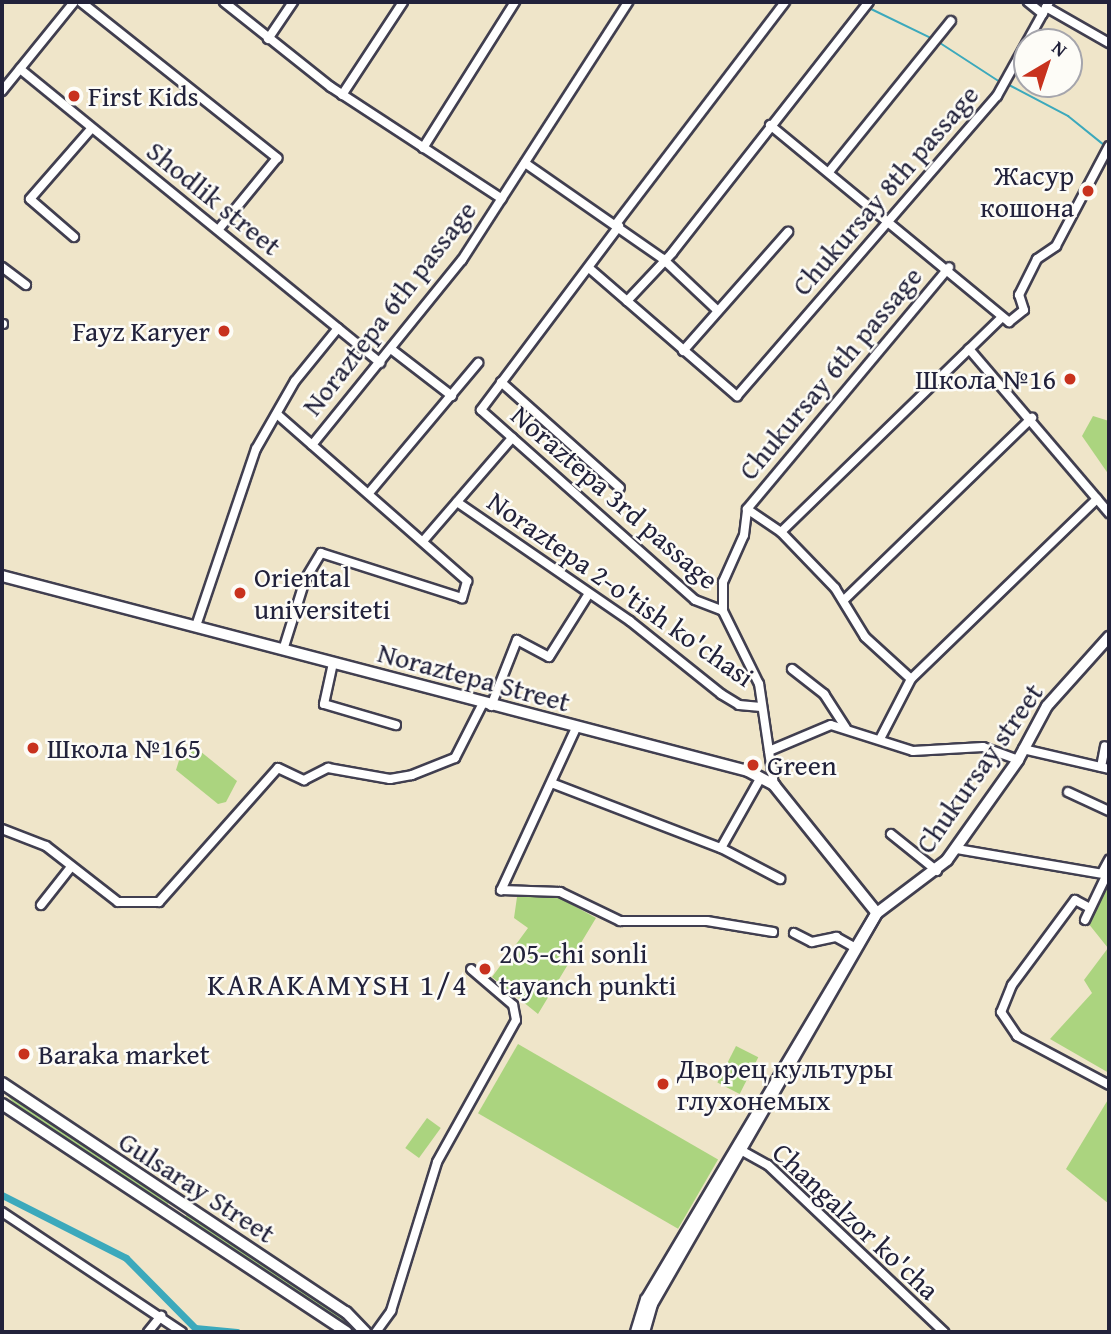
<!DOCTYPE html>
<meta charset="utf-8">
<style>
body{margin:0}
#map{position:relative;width:1111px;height:1334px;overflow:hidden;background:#efe5c9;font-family:"Gentium Book Plus",serif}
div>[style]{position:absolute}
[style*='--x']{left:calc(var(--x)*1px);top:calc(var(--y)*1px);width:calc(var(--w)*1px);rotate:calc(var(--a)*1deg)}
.green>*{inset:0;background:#abd47f;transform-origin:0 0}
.stream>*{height:2px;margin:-1px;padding:0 1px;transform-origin:1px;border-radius:1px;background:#3ca9bc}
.canal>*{height:7px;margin:-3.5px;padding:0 3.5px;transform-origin:3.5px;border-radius:3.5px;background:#3ca9bc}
.roads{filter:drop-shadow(2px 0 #413f50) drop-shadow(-2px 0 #413f50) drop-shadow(0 2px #413f50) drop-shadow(0 -2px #413f50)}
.minor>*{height:8px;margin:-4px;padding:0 4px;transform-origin:4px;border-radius:4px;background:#fff}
.tertiary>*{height:10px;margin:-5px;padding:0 5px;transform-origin:5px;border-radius:5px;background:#fff}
.secondary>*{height:10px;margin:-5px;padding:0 5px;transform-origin:5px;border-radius:5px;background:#fff}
.dots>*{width:19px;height:19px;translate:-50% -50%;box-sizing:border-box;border:4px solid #fdfcf7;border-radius:50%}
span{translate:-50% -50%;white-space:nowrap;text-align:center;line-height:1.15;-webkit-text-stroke:5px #fdfcf7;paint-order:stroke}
.poi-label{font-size:28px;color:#22223b}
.left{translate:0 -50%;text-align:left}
.right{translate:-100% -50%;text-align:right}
.street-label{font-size:28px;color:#22223b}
.neighbourhood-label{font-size:30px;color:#22223b;letter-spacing:2px}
.frame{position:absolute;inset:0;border:4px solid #22223b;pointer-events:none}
.north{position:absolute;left:1013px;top:28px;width:70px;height:70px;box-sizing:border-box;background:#fdfcf7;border:2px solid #a5a5ac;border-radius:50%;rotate:39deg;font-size:19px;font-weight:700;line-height:28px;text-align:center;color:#22223b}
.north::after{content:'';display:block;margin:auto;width:24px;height:32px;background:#c8321e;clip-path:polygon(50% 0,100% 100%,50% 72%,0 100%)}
</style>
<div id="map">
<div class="green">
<div style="clip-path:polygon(1093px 416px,1109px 421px,1109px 475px,1082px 436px)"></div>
<div style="clip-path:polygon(195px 747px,237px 781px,226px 802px,218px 804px,176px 770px,181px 754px)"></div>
<div style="clip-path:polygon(1109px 880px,1109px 1073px,1050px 1039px,1092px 993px,1084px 980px,1108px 948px,1088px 923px)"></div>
<div style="clip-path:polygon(517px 897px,558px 897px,596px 918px,538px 1014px,492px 977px,528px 928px,514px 918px)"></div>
<div style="left:518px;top:1044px;width:231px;height:80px;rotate:30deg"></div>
<div style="left:736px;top:1046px;width:25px;height:41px;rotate:27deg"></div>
<div style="clip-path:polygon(2px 1089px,169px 1202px,167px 1206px,21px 1112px)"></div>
<div style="clip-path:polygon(1109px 1098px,1109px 1204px,1066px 1169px)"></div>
<div style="left:427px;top:1118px;width:17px;height:37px;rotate:36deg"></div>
<div style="left:187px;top:1214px;width:197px;height:6px;rotate:33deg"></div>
</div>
<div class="stream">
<div style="--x:859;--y:2;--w:2;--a:27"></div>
<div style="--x:869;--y:8;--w:69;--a:25.8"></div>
<div style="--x:940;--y:43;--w:72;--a:33"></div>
<div style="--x:1009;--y:85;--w:67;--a:27.7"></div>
<div style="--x:1068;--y:116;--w:46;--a:38.9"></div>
</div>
<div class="canal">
<div style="--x:2;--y:1195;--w:139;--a:26.9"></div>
<div style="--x:126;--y:1258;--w:98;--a:45.4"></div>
<div style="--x:195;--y:1328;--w:42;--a:5.4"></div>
</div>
<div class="roads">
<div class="minor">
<div style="--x:81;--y:2;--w:251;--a:38.5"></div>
<div style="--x:277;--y:158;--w:93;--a:129.3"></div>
<div style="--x:224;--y:2;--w:137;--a:38.5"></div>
<div style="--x:331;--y:87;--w:204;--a:33.2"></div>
<div style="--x:1028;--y:2;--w:19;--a:39"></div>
<div style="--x:1046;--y:7;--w:73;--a:29.7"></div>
<div style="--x:268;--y:39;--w:45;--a:-56"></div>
<div style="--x:20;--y:69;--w:465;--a:39.2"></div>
<div style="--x:2;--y:91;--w:114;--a:-51"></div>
<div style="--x:342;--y:95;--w:111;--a:-56.7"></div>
<div style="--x:770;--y:125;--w:310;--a:39.5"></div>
<div style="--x:1009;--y:322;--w:19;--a:-39"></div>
<div style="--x:1024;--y:310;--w:16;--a:-108"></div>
<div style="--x:1019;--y:295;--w:40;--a:-63.4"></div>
<div style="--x:1037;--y:259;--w:23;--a:-34"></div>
<div style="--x:1056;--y:246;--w:113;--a:-62.1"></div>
<div style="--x:423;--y:148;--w:173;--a:-57.8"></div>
<div style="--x:525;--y:163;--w:168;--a:34.8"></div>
<div style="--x:663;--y:259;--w:74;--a:43.4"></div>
<div style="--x:829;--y:172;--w:194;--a:-51.1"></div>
<div style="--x:616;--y:224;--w:279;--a:-52.7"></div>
<div style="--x:619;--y:226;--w:230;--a:126.9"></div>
<div style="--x:481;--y:410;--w:286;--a:41.6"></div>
<div style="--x:695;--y:600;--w:30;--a:21"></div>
<div style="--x:74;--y:237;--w:58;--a:-139.2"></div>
<div style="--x:30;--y:199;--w:94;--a:-48.9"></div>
<div style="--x:2;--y:267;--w:30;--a:37"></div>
<div style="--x:589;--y:268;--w:196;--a:40.9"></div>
<div style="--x:737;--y:396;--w:397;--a:-49.1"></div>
<div style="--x:997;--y:96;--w:107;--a:-61"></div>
<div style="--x:627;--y:301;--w:66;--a:-46.8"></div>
<div style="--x:672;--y:253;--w:319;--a:-51.9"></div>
<div style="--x:2;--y:324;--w:1;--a:0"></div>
<div style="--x:391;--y:349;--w:77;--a:37.6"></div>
<div style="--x:969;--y:349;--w:216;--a:49.5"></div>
<div style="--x:683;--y:351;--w:159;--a:-48.6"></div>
<div style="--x:501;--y:382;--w:159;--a:41.7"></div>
<div style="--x:278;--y:415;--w:252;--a:41.3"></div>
<div style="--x:467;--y:581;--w:18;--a:106"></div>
<div style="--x:462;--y:598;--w:148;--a:-162.3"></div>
<div style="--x:321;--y:553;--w:31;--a:121"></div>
<div style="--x:305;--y:580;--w:73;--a:107.4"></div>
<div style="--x:312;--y:445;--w:238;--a:-51"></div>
<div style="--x:462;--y:260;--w:307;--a:-57.2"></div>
<div style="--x:369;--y:493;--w:170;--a:-50"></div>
<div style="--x:457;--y:502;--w:210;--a:34.5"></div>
<div style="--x:630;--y:621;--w:117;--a:38.7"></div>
<div style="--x:721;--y:694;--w:21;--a:31"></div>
<div style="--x:739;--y:705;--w:22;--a:5"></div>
<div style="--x:747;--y:509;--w:41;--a:34.1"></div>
<div style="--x:781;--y:532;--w:78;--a:46"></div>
<div style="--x:835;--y:588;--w:57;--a:58.5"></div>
<div style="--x:865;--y:637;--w:62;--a:42.4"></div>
<div style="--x:781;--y:532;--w:308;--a:-44.2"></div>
<div style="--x:424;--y:540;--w:135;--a:-49.2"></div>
<div style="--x:844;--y:600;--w:262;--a:-44.1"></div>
<div style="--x:196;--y:626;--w:187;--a:-71.3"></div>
<div style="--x:256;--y:449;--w:78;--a:-60.2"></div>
<div style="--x:295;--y:381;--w:68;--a:-50.9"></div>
<div style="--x:333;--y:663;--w:42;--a:102.4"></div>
<div style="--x:324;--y:704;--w:75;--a:16.3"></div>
<div style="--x:792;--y:669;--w:41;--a:38"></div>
<div style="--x:824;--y:694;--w:40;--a:57.1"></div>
<div style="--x:491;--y:706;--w:71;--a:-68.5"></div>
<div style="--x:517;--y:640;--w:36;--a:28"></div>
<div style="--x:549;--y:657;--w:73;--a:-57.8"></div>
<div style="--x:576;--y:728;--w:179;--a:114.8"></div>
<div style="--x:501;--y:890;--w:59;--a:1.9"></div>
<div style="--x:560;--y:892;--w:67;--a:25.8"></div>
<div style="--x:620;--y:921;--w:87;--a:0"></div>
<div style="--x:707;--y:921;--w:67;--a:9.5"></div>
<div style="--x:880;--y:739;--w:68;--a:-62.7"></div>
<div style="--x:911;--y:679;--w:259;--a:-44.1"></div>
<div style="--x:1023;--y:749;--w:88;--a:13.1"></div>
<div style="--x:769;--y:751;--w:67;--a:-22.8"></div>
<div style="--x:831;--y:725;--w:86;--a:17.6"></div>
<div style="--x:913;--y:751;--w:70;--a:-3.3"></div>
<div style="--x:983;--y:747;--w:37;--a:20"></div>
<div style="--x:1101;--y:767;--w:21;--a:-79"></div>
<div style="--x:554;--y:784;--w:179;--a:21"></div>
<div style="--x:721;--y:848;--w:67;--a:27.7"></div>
<div style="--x:774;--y:785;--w:102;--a:-98.4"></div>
<div style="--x:759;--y:684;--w:81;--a:-116.3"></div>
<div style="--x:723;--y:611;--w:29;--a:-90"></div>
<div style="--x:723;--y:582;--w:51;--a:-65.9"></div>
<div style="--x:744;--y:535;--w:26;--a:-83"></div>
<div style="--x:747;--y:509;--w:315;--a:-50.1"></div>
<div style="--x:1068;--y:792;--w:45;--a:24.9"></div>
<div style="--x:2;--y:829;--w:47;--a:21.1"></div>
<div style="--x:46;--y:846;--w:91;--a:37.9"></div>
<div style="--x:118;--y:902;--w:41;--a:0"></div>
<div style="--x:159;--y:902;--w:179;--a:-48.4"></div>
<div style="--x:278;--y:768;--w:29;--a:25"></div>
<div style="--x:304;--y:780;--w:27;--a:-27"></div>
<div style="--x:328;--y:768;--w:63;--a:10.1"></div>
<div style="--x:390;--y:779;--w:22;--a:-10"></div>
<div style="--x:412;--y:775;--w:46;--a:-21.6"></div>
<div style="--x:455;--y:758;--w:62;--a:-63"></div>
<div style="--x:891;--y:834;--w:59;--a:38.8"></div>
<div style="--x:721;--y:848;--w:81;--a:-60.6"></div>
<div style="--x:957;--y:849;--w:154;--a:9.7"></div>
<div style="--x:1102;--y:873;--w:15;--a:-62"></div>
<div style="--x:41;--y:905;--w:48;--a:-51.7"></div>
<div style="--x:1090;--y:908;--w:17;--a:-152"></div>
<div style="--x:1075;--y:900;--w:106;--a:126.5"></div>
<div style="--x:1012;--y:985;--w:29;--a:112"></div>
<div style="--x:1001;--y:1012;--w:29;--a:56"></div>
<div style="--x:1017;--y:1036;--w:104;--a:28"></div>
<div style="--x:1085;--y:920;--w:51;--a:-64.4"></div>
<div style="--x:794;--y:933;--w:20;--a:27"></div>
<div style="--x:812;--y:942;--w:25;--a:-12"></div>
<div style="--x:836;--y:937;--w:18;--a:29"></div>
<div style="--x:737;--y:1148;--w:35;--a:29"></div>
<div style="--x:768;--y:1165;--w:243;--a:43.5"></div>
<div style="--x:2;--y:1212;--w:216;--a:33.7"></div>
<div style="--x:148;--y:1332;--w:21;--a:-51"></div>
<div style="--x:376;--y:1332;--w:26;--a:-54"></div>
<div style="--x:391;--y:1311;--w:156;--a:-72.8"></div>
<div style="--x:437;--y:1162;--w:162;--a:-60.9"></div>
<div style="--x:516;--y:1020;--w:15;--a:-101"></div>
<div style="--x:513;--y:1005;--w:55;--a:-139.4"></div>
</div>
<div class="tertiary">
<div style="--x:877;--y:913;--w:88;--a:-37.1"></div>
<div style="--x:947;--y:860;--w:123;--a:-54.6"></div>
<div style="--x:1018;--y:760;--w:61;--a:-61.8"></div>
<div style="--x:1047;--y:706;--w:93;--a:-48.1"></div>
</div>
<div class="secondary">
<div style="--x:2;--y:576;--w:771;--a:14.65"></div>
<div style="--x:748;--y:771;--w:30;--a:28"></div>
<div style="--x:774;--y:785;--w:164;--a:51.2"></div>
<div style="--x:2;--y:1083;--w:413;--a:33.7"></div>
<div style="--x:346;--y:1312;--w:28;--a:46"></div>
<div style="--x:2;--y:1104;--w:413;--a:33.5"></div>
<div style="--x:636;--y:1332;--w:34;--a:-73"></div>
<div style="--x:646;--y:1300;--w:451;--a:-59.2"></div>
<div style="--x:644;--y:1332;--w:29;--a:-74"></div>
<div style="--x:652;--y:1304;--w:449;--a:-60.1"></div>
</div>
</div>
<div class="dots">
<div style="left:74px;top:96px;background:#c8321e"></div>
<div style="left:1088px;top:191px;background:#c8321e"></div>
<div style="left:224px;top:331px;background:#c8321e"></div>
<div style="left:1070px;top:379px;background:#c8321e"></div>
<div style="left:240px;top:593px;background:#c8321e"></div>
<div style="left:33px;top:748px;background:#c8321e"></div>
<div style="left:753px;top:765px;background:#c8321e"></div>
<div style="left:485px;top:969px;background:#c8321e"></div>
<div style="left:24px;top:1054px;background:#c8321e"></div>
<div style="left:663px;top:1084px;background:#c8321e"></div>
</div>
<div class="poi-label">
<span class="left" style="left:88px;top:96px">First Kids</span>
<span class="right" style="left:1074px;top:191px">Жасур<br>кошона</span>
<span class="right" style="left:210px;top:331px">Fayz Karyer</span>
<span class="right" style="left:1056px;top:379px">Школа №16</span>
<span class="left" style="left:254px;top:593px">Oriental<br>universiteti</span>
<span class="left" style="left:47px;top:748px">Школа №165</span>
<span class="left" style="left:767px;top:765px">Green</span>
<span class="left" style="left:499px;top:969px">205-chi sonli<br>tayanch punkti</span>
<span class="left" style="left:38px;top:1054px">Baraka market</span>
<span class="left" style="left:677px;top:1084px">Дворец культуры<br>глухонемых</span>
</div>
<div class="street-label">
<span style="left:885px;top:190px;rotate:-49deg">Chukursay 8th passage</span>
<span style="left:214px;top:198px;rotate:39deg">Shodlik street</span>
<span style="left:389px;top:308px;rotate:-52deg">Noraztepa 6th passage</span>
<span style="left:830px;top:373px;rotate:-50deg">Chukursay 6th passage</span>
<span style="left:615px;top:497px;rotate:41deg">Noraztepa 3rd passage</span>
<span style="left:621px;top:589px;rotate:35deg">Noraztepa 2-o'tish ko'chasi</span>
<span style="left:474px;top:677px;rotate:15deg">Noraztepa Street</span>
<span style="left:979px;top:768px;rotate:-55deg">Chukursay street</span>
<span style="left:197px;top:1187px;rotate:33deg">Gulsaray Street</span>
<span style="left:856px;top:1221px;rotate:43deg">Changalzor ko'cha</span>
</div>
<div class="neighbourhood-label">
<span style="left:338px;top:984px">KARAKAMYSH 1/4</span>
</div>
<div class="frame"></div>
<div class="north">N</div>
</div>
